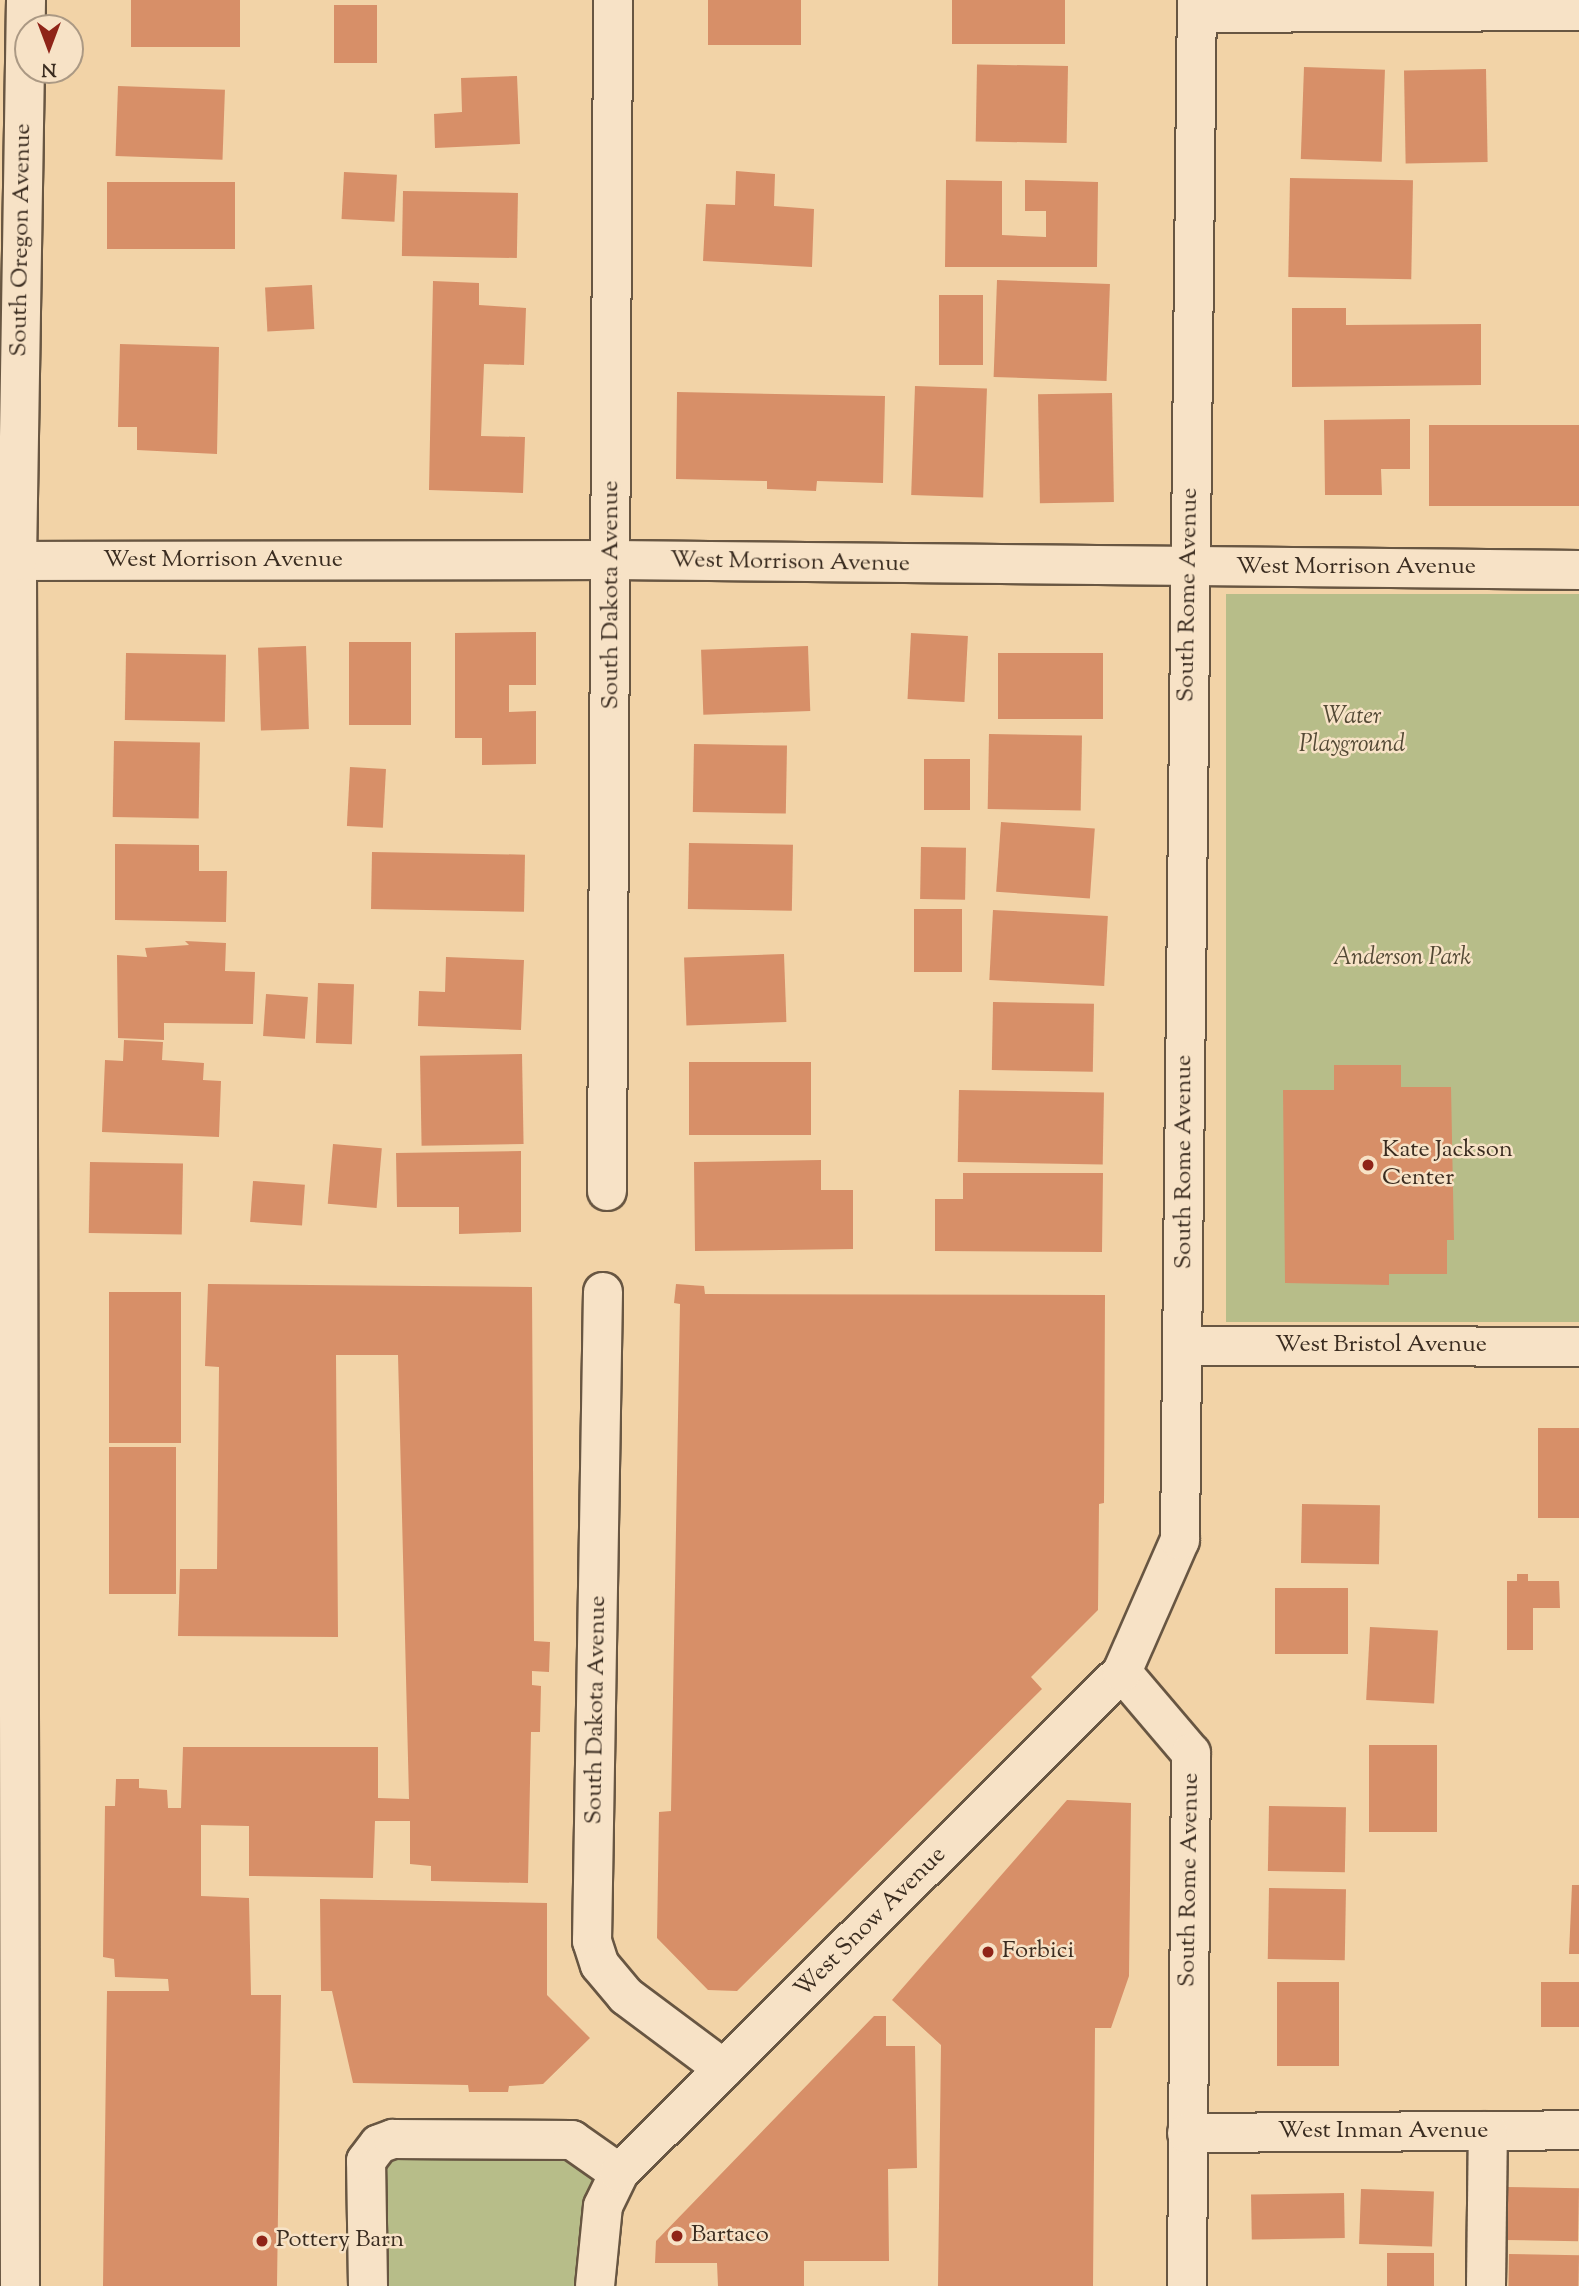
<!DOCTYPE html>
<style>
body{margin:0}
#map{position:relative;width:1579px;height:2286px;overflow:hidden;background:#f2d3a7;font-family:"Sorts Mill Goudy",serif}
div>[style]{position:absolute}
[style*='--x']{left:calc(var(--x)*1px);top:calc(var(--y)*1px);width:calc(var(--w)*1px);rotate:calc(var(--a)*1deg)}
.green>*{inset:0;background:#b7bd89;transform-origin:0 0}
.building>*{inset:0;background:#d78f68;transform-origin:0 0}
.roads{filter:drop-shadow(2px 0 #685642) drop-shadow(-2px 0 #685642) drop-shadow(0 2px #685642) drop-shadow(0 -2px #685642)}
.minor>*{height:38px;margin:-19px;padding:0 19px;transform-origin:19px;border-radius:19px;background:#f7e2c6}
.dots>*{width:19px;height:19px;translate:-50% -50%;box-sizing:border-box;border:4px solid #f7e2c6;border-radius:50%}
span{translate:-50% -50%;white-space:nowrap;text-align:center;line-height:1.15;-webkit-text-stroke:5px #f7e2c6;paint-order:stroke}
.street-label{font-size:24px;color:#3a2c20}
.park-label{font-size:24px;color:#534935;font-style:italic}
.poi-label{font-size:24px;color:#3a2c20}
.left{translate:0 -50%;text-align:left}
.north{position:absolute;left:14px;top:14px;width:70px;height:70px;box-sizing:border-box;background:#f7e2c6;border:2px solid #ab9984;border-radius:50%;rotate:180deg;font-size:19px;font-weight:700;line-height:28px;text-align:center;color:#3a2c20}
.north::after{content:'';display:block;margin:auto;width:24px;height:32px;background:#8f2418;clip-path:polygon(50% 0,100% 100%,50% 72%,0 100%)}
</style>
<div id="map">
<div class="green">
<div style="left:1226px;top:594px;width:353px;height:728px"></div>
<div style="clip-path:polygon(576px 2142px,606px 2176px,578px 2240px,575px 2286px,372px 2286px,385px 2151px)"></div>
</div>
<div class="building">
<div style="left:131px;top:0;width:109px;height:47px"></div>
<div style="left:708px;top:0;width:93px;height:45px"></div>
<div style="left:952px;top:0;width:113px;height:44px"></div>
<div style="left:334px;top:5px;width:43px;height:58px"></div>
<div style="left:1068px;top:66px;width:77px;height:91px;rotate:91deg"></div>
<div style="left:1304px;top:67px;width:81px;height:92px;rotate:2deg"></div>
<div style="left:1486px;top:69px;width:93px;height:82px;rotate:89deg"></div>
<div style="clip-path:polygon(517px 76px,520px 144px,435px 148px,434px 114px,462px 112px,461px 78px)"></div>
<div style="left:118px;top:86px;width:107px;height:70px;rotate:2deg"></div>
<div style="clip-path:polygon(736px 171px,775px 174px,774px 206px,814px 209px,812px 267px,703px 261px,706px 204px,735px 205px)"></div>
<div style="left:344px;top:172px;width:53px;height:47px;rotate:3deg"></div>
<div style="left:1290px;top:178px;width:123px;height:99px;rotate:1deg"></div>
<div style="clip-path:polygon(946px 180px,1002px 181px,1002px 235px,1046px 237px,1046px 211px,1025px 211px,1025px 180px,1098px 182px,1097px 267px,945px 267px)"></div>
<div style="left:107px;top:182px;width:128px;height:67px"></div>
<div style="left:403px;top:191px;width:115px;height:65px;rotate:1deg"></div>
<div style="left:997px;top:280px;width:113px;height:97px;rotate:2deg"></div>
<div style="clip-path:polygon(433px 281px,479px 283px,479px 305px,526px 308px,524px 365px,484px 364px,481px 436px,525px 437px,523px 493px,429px 490px)"></div>
<div style="left:312px;top:285px;width:44px;height:47px;rotate:87deg"></div>
<div style="left:939px;top:295px;width:44px;height:70px"></div>
<div style="clip-path:polygon(1292px 308px,1346px 308px,1346px 325px,1481px 324px,1481px 385px,1292px 387px)"></div>
<div style="clip-path:polygon(120px 344px,219px 347px,217px 454px,137px 450px,137px 427px,118px 427px)"></div>
<div style="left:915px;top:386px;width:72px;height:109px;rotate:2deg"></div>
<div style="clip-path:polygon(677px 392px,885px 396px,883px 483px,817px 481px,816px 491px,767px 489px,767px 481px,676px 479px)"></div>
<div style="left:1112px;top:393px;width:109px;height:74px;rotate:89deg"></div>
<div style="clip-path:polygon(1410px 419px,1410px 469px,1381px 469px,1382px 495px,1325px 495px,1324px 420px)"></div>
<div style="left:1579px;top:425px;width:81px;height:150px;rotate:90deg"></div>
<div style="clip-path:polygon(536px 632px,536px 685px,509px 685px,509px 712px,536px 711px,536px 764px,482px 765px,482px 738px,455px 738px,455px 633px)"></div>
<div style="left:911px;top:633px;width:57px;height:66px;rotate:3deg"></div>
<div style="left:349px;top:642px;width:62px;height:83px"></div>
<div style="left:306px;top:646px;width:83px;height:48px;rotate:88deg"></div>
<div style="left:808px;top:646px;width:65px;height:107px;rotate:88deg"></div>
<div style="left:126px;top:653px;width:100px;height:67px;rotate:1deg"></div>
<div style="left:1103px;top:653px;width:66px;height:105px;rotate:90deg"></div>
<div style="left:989px;top:734px;width:93px;height:75px;rotate:1deg"></div>
<div style="left:114px;top:741px;width:86px;height:76px;rotate:1deg"></div>
<div style="left:694px;top:744px;width:93px;height:68px;rotate:1deg"></div>
<div style="left:924px;top:759px;width:46px;height:51px"></div>
<div style="left:350px;top:767px;width:36px;height:59px;rotate:3deg"></div>
<div style="left:1001px;top:822px;width:94px;height:70px;rotate:4deg"></div>
<div style="left:689px;top:843px;width:104px;height:66px;rotate:1deg"></div>
<div style="clip-path:polygon(115px 844px,199px 845px,199px 871px,227px 871px,226px 922px,115px 920px)"></div>
<div style="left:921px;top:847px;width:45px;height:52px;rotate:1deg"></div>
<div style="left:372px;top:852px;width:153px;height:57px;rotate:1deg"></div>
<div style="left:914px;top:909px;width:48px;height:63px"></div>
<div style="left:993px;top:910px;width:115px;height:70px;rotate:3deg"></div>
<div style="clip-path:polygon(185px 941px,226px 943px,225px 971px,255px 972px,253px 1024px,164px 1023px,164px 1040px,118px 1038px,117px 955px,147px 957px,145px 948px,189px 945px)"></div>
<div style="left:784px;top:954px;width:68px;height:100px;rotate:88deg"></div>
<div style="clip-path:polygon(446px 957px,524px 960px,521px 1030px,418px 1026px,419px 991px,445px 992px)"></div>
<div style="left:318px;top:983px;width:36px;height:60px;rotate:2deg"></div>
<div style="left:266px;top:994px;width:42px;height:42px;rotate:4deg"></div>
<div style="left:993px;top:1002px;width:101px;height:68px;rotate:1deg"></div>
<div style="clip-path:polygon(124px 1040px,163px 1042px,162px 1060px,204px 1063px,203px 1080px,221px 1081px,219px 1137px,102px 1132px,105px 1060px,123px 1061px)"></div>
<div style="left:522px;top:1054px;width:90px;height:102px;rotate:89deg"></div>
<div style="left:689px;top:1062px;width:122px;height:73px"></div>
<div style="clip-path:polygon(1334px 1065px,1401px 1065px,1401px 1087px,1451px 1087px,1454px 1240px,1447px 1240px,1447px 1274px,1389px 1274px,1389px 1285px,1285px 1283px,1283px 1090px,1334px 1090px)"></div>
<div style="left:959px;top:1090px;width:145px;height:72px;rotate:1deg"></div>
<div style="left:333px;top:1144px;width:49px;height:60px;rotate:5deg"></div>
<div style="clip-path:polygon(521px 1151px,521px 1232px,459px 1234px,459px 1207px,397px 1207px,396px 1153px)"></div>
<div style="clip-path:polygon(821px 1160px,821px 1190px,853px 1190px,853px 1249px,695px 1251px,694px 1162px)"></div>
<div style="left:90px;top:1162px;width:93px;height:71px;rotate:1deg"></div>
<div style="clip-path:polygon(963px 1173px,1103px 1173px,1102px 1252px,935px 1251px,935px 1199px,963px 1199px)"></div>
<div style="left:253px;top:1181px;width:52px;height:41px;rotate:4deg"></div>
<div style="clip-path:polygon(208px 1284px,532px 1287px,534px 1641px,550px 1642px,549px 1672px,532px 1671px,532px 1685px,541px 1686px,540px 1732px,531px 1732px,528px 1883px,431px 1881px,431px 1866px,410px 1864px,410px 1821px,375px 1821px,373px 1878px,249px 1876px,249px 1826px,201px 1825px,201px 1896px,249px 1898px,251px 1995px,281px 1995px,277px 2286px,103px 2286px,107px 1991px,169px 1991px,168px 1979px,115px 1977px,114px 1959px,103px 1957px,105px 1806px,115px 1806px,116px 1779px,139px 1779px,139px 1788px,167px 1790px,168px 1808px,181px 1808px,183px 1747px,378px 1747px,378px 1798px,409px 1799px,398px 1355px,336px 1355px,338px 1637px,178px 1636px,180px 1569px,217px 1569px,219px 1367px,205px 1366px)"></div>
<div style="clip-path:polygon(676px 1284px,704px 1286px,705px 1294px,1105px 1295px,1104px 1503px,1099px 1504px,1098px 1610px,1031px 1677px,1042px 1689px,737px 1991px,708px 1990px,657px 1938px,659px 1812px,671px 1811px,680px 1304px,674px 1303px)"></div>
<div style="left:109px;top:1292px;width:72px;height:151px"></div>
<div style="left:1538px;top:1428px;width:41px;height:90px"></div>
<div style="left:109px;top:1447px;width:67px;height:147px"></div>
<div style="left:1302px;top:1504px;width:78px;height:59px;rotate:1deg"></div>
<div style="clip-path:polygon(1517px 1574px,1528px 1574px,1528px 1581px,1559px 1581px,1560px 1608px,1533px 1608px,1533px 1650px,1507px 1650px,1507px 1581px,1517px 1581px)"></div>
<div style="left:1275px;top:1588px;width:73px;height:66px"></div>
<div style="left:1370px;top:1627px;width:68px;height:73px;rotate:3deg"></div>
<div style="left:1369px;top:1745px;width:68px;height:87px"></div>
<div style="clip-path:polygon(1067px 1800px,1131px 1803px,1129px 1976px,1111px 2028px,1095px 2028px,1093px 2286px,938px 2286px,941px 2045px,892px 2000px)"></div>
<div style="left:1269px;top:1806px;width:77px;height:65px;rotate:1deg"></div>
<div style="clip-path:polygon(1572px 1885px,1579px 1885px,1579px 1954px,1569px 1954px)"></div>
<div style="left:1269px;top:1888px;width:77px;height:71px;rotate:1deg"></div>
<div style="clip-path:polygon(320px 1899px,547px 1903px,547px 1995px,590px 2038px,543px 2084px,509px 2086px,508px 2092px,469px 2092px,468px 2085px,353px 2083px,332px 1991px,321px 1991px)"></div>
<div style="left:1339px;top:1982px;width:84px;height:62px;rotate:90deg"></div>
<div style="left:1541px;top:1982px;width:38px;height:45px"></div>
<div style="clip-path:polygon(874px 2016px,886px 2016px,886px 2046px,915px 2046px,917px 2168px,888px 2169px,889px 2261px,804px 2261px,804px 2286px,718px 2286px,717px 2263px,655px 2263px,656px 2241px)"></div>
<div style="left:1506px;top:2187px;width:73px;height:53px;rotate:1deg"></div>
<div style="left:1361px;top:2189px;width:73px;height:55px;rotate:2deg"></div>
<div style="left:1344px;top:2193px;width:45px;height:93px;rotate:89deg"></div>
<div style="left:1387px;top:2253px;width:47px;height:33px"></div>
<div style="left:1509px;top:2254px;width:70px;height:32px;rotate:1deg"></div>
</div>
<div class="roads">
<div class="minor">
<div style="--x:1197;--y:13;--w:382;--a:-0.3"></div>
<div style="--x:0;--y:561;--w:612;--a:-0.09"></div>
<div style="--x:612;--y:560;--w:967;--a:0.59"></div>
<div style="--x:607;--y:1191;--w:1191;--a:-89.71"></div>
<div style="--x:603;--y:1292;--w:649;--a:90.97"></div>
<div style="--x:592;--y:1941;--w:25;--a:72"></div>
<div style="--x:600;--y:1965;--w:40;--a:50"></div>
<div style="--x:626;--y:1996;--w:122;--a:36.7"></div>
<div style="--x:1184;--y:1346;--w:395;--a:0.1"></div>
<div style="--x:1122;--y:1672;--w:106;--a:49.6"></div>
<div style="--x:1191;--y:1753;--w:533;--a:90.43"></div>
<div style="--x:1187;--y:2133;--w:392;--a:-0.4"></div>
<div style="--x:20;--y:2286;--w:1725;--a:-90.1"></div>
<div style="--x:17;--y:561;--w:561;--a:-89.08"></div>
<div style="--x:368;--y:2286;--w:125;--a:-90.9"></div>
<div style="--x:366;--y:2161;--w:21;--a:-53"></div>
<div style="--x:379;--y:2144;--w:15;--a:-20"></div>
<div style="--x:393;--y:2139;--w:179;--a:0.3"></div>
<div style="--x:572;--y:2140;--w:57;--a:35.1"></div>
<div style="--x:595;--y:2286;--w:80;--a:-84.3"></div>
<div style="--x:603;--y:2206;--w:37;--a:-64"></div>
<div style="--x:619;--y:2173;--w:710;--a:-44.89"></div>
<div style="--x:1122;--y:1672;--w:144;--a:-66.3"></div>
<div style="--x:1180;--y:1540;--w:1540;--a:-89.37"></div>
<div style="--x:1486;--y:2286;--w:155;--a:-89.3"></div>
</div>
</div>
<div class="dots">
<div style="left:1368px;top:1165px;background:#8f2418"></div>
<div style="left:988px;top:1952px;background:#8f2418"></div>
<div style="left:677px;top:2236px;background:#8f2418"></div>
<div style="left:262px;top:2241px;background:#8f2418"></div>
</div>
<div class="street-label">
<span style="left:22px;top:240px;rotate:-89deg">South Oregon Avenue</span>
<span style="left:223px;top:561px">West Morrison Avenue</span>
<span style="left:790px;top:563px;rotate:1deg">West Morrison Avenue</span>
<span style="left:1356px;top:568px">West Morrison Avenue</span>
<span style="left:612px;top:595px;rotate:-90deg">South Dakota Avenue</span>
<span style="left:1189px;top:595px;rotate:-89deg">South Rome Avenue</span>
<span style="left:1185px;top:1162px;rotate:-90deg">South Rome Avenue</span>
<span style="left:1381px;top:1346px">West Bristol Avenue</span>
<span style="left:597px;top:1710px;rotate:-89deg">South Dakota Avenue</span>
<span style="left:1190px;top:1880px;rotate:-89deg">South Rome Avenue</span>
<span style="left:871px;top:1923px;rotate:-45deg">West Snow Avenue</span>
<span style="left:1383px;top:2132px">West Inman Avenue</span>
</div>
<div class="park-label">
<span style="left:1352px;top:732px">Water<br>Playground</span>
<span style="left:1402px;top:959px">Anderson Park</span>
</div>
<div class="poi-label">
<span class="left" style="left:1382px;top:1165px">Kate Jackson<br>Center</span>
<span class="left" style="left:1002px;top:1952px">Forbici</span>
<span class="left" style="left:691px;top:2236px">Bartaco</span>
<span class="left" style="left:276px;top:2241px">Pottery Barn</span>
</div>
<div class="north">N</div>
</div>
